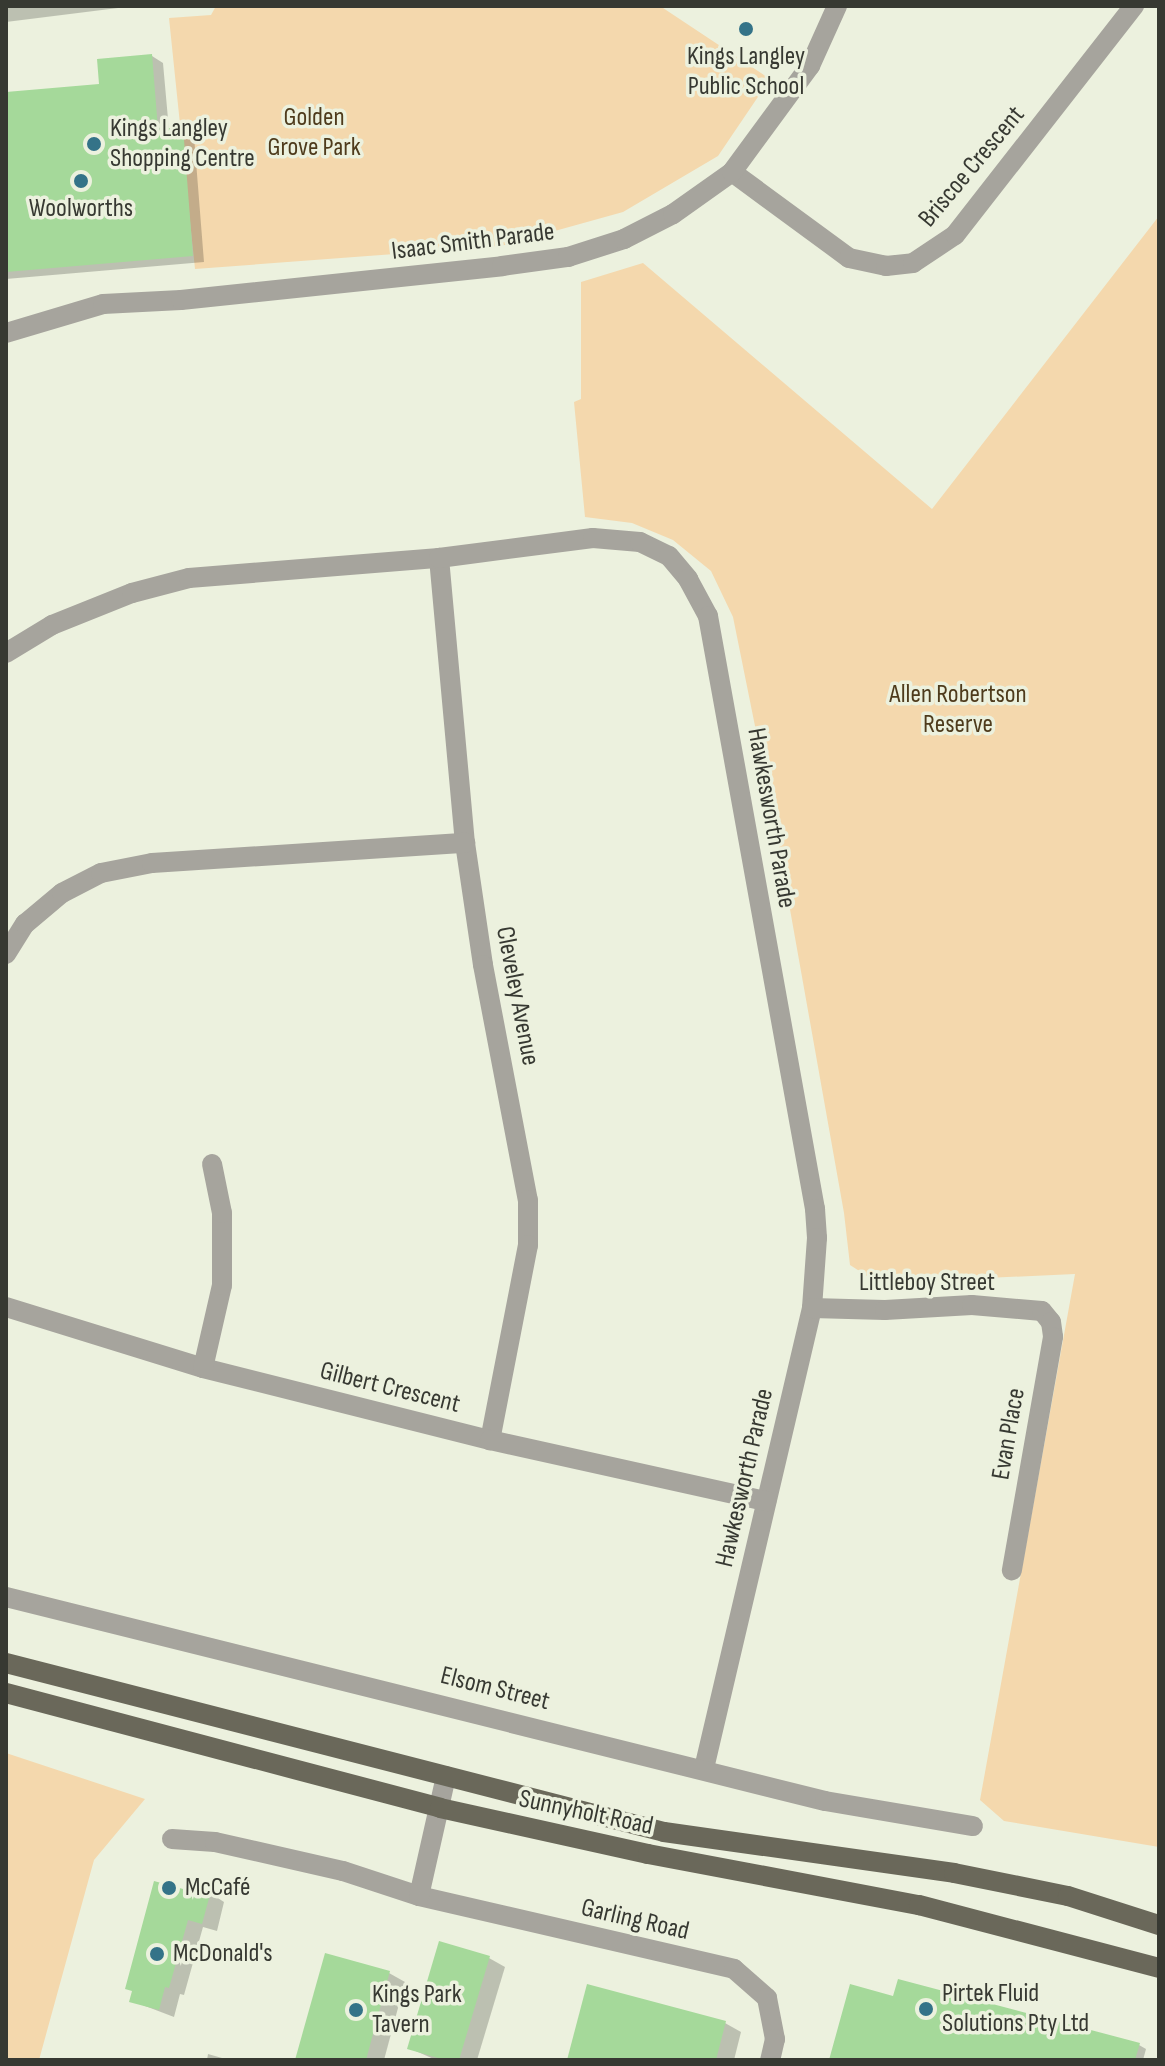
<!DOCTYPE html>
<meta charset="utf-8">
<style>
body{margin:0}
#map{position:relative;width:1165px;height:2066px;overflow:hidden;background:#ecf1de;font-family:"Sofia Sans Condensed",sans-serif}
div>[style]{position:absolute}
[style*='--x']{left:calc(var(--x)*1px);top:calc(var(--y)*1px);width:calc(var(--w)*1px);rotate:calc(var(--a)*1deg)}
.green>*{inset:0;background:#f4d8ad}
.shadow>*{inset:0;background:#0003}
.building>*{inset:0;background:#a5d99a}
.minor>*{height:20px;margin:-10px;padding:0 10px;transform-origin:10px;border-radius:10px;background:#a6a49d}
.primary>*{height:20px;margin:-10px;padding:0 10px;transform-origin:10px;border-radius:10px;background:#6a685a}
.dots>*{width:22px;height:22px;translate:-50% -50%;box-sizing:border-box;border:4px solid #ecf1de;border-radius:50%}
span{translate:-50% -50%;white-space:nowrap;text-align:center;line-height:1.15;-webkit-text-stroke:7px #ecf1de;paint-order:stroke}
.poi-label{font-size:26px;color:#373932}
.left{translate:0 -50%;text-align:left}
.park-label{font-size:26px;color:#4e3b1c}
.street-label{font-size:26px;color:#373932}
.frame{position:absolute;inset:0;border:8px solid #373932;pointer-events:none}
</style>
<div id="map">
<div class="green">
<div style="clip-path:polygon(216px 6px,660px 6px,770px 79px,718px 156px,623px 212px,501px 246px,195px 269px,169px 18px,211px 15px)"></div>
<div style="clip-path:polygon(1159px 216px,1159px 1847px,1004px 1821px,980px 1800px,1075px 1274px,878px 1283px,850px 1265px,844px 1213px,775px 825px,733px 617px,711px 571px,673px 540px,632px 523px,585px 517px,574px 402px,581px 399px,581px 282px,643px 263px,932px 509px)"></div>
<div style="clip-path:polygon(6px 1753px,145px 1799px,94px 1860px,39px 2060px,6px 2060px)"></div>
</div>
<div class="shadow">
<div style="clip-path:polygon(6px 6px,134px 6px,6px 22px)"></div>
<div style="clip-path:polygon(152px 56px,163px 63px,169px 130px,182px 129px,194px 136px,204px 262px,6px 279px,6px 94px,101px 86px)"></div>
<div style="clip-path:polygon(210px 1893px,224px 1902px,217px 1931px,203px 1927px,184px 1995px,180px 1994px,174px 2017px,132px 2001px,196px 1895px)"></div>
<div style="clip-path:polygon(489px 1958px,505px 1967px,477px 2060px,436px 2060px,409px 2048px)"></div>
<div style="clip-path:polygon(389px 1973px,405px 1982px,384px 2060px,297px 2060px)"></div>
<div style="clip-path:polygon(895px 1998px,1139px 2045px,1146px 2049px,1143px 2060px,831px 2060px)"></div>
<div style="clip-path:polygon(725px 2023px,741px 2032px,734px 2060px,569px 2060px)"></div>
<div style="clip-path:polygon(208px 2054px,229px 2060px,207px 2060px)"></div>
</div>
<div class="building">
<div style="clip-path:polygon(152px 54px,158px 129px,183px 127px,193px 256px,6px 272px,6px 92px,99px 84px,97px 59px)"></div>
<div style="clip-path:polygon(154px 1881px,194px 1892px,196px 1887px,211px 1891px,202px 1924px,188px 1920px,169px 1988px,165px 1987px,159px 2010px,129px 2002px,132px 1991px,125px 1989px)"></div>
<div style="clip-path:polygon(439px 1941px,490px 1956px,459px 2060px,445px 2060px,407px 2049px)"></div>
<div style="clip-path:polygon(325px 1953px,390px 1971px,366px 2060px,295px 2060px)"></div>
<div style="clip-path:polygon(898px 1979px,1140px 2043px,1135px 2060px,829px 2060px,850px 1984px,893px 1996px)"></div>
<div style="clip-path:polygon(587px 1984px,726px 2021px,716px 2060px,567px 2060px)"></div>
</div>
<div class="minor">
<div style="--x:732;--y:172;--w:145;--a:36.3"></div>
<div style="--x:849;--y:258;--w:38;--a:12"></div>
<div style="--x:886;--y:266;--w:27;--a:-6"></div>
<div style="--x:913;--y:263;--w:50;--a:-33.7"></div>
<div style="--x:955;--y:235;--w:291;--a:-52"></div>
<div style="--x:6;--y:333;--w:101;--a:-16.6"></div>
<div style="--x:103;--y:304;--w:78;--a:-2.9"></div>
<div style="--x:181;--y:300;--w:323;--a:-6"></div>
<div style="--x:502;--y:266;--w:67;--a:-7.8"></div>
<div style="--x:568;--y:257;--w:59;--a:-17.8"></div>
<div style="--x:624;--y:239;--w:55;--a:-27"></div>
<div style="--x:673;--y:214;--w:72;--a:-35.4"></div>
<div style="--x:732;--y:172;--w:132;--a:-53.7"></div>
<div style="--x:810;--y:66;--w:66;--a:-65.8"></div>
<div style="--x:439;--y:558;--w:286;--a:84.8"></div>
<div style="--x:465;--y:843;--w:123;--a:81.6"></div>
<div style="--x:483;--y:965;--w:239;--a:79.2"></div>
<div style="--x:528;--y:1200;--w:45;--a:90"></div>
<div style="--x:528;--y:1245;--w:199;--a:101"></div>
<div style="--x:6;--y:653;--w:54;--a:-31.3"></div>
<div style="--x:52;--y:625;--w:86;--a:-21.8"></div>
<div style="--x:132;--y:593;--w:59;--a:-14.7"></div>
<div style="--x:189;--y:578;--w:251;--a:-4.6"></div>
<div style="--x:439;--y:558;--w:155;--a:-7.4"></div>
<div style="--x:593;--y:538;--w:47;--a:4.9"></div>
<div style="--x:640;--y:542;--w:32;--a:26"></div>
<div style="--x:669;--y:556;--w:30;--a:50"></div>
<div style="--x:688;--y:579;--w:42;--a:61.6"></div>
<div style="--x:708;--y:616;--w:603;--a:79.77"></div>
<div style="--x:815;--y:1209;--w:29;--a:86"></div>
<div style="--x:817;--y:1238;--w:70;--a:94.1"></div>
<div style="--x:812;--y:1308;--w:474;--a:103.2"></div>
<div style="--x:6;--y:954;--w:36;--a:-58"></div>
<div style="--x:25;--y:924;--w:48;--a:-40"></div>
<div style="--x:62;--y:893;--w:44;--a:-27.1"></div>
<div style="--x:101;--y:873;--w:52;--a:-11.1"></div>
<div style="--x:152;--y:863;--w:314;--a:-3.7"></div>
<div style="--x:6;--y:1307;--w:206;--a:17.2"></div>
<div style="--x:203;--y:1368;--w:296;--a:14.1"></div>
<div style="--x:490;--y:1440;--w:283;--a:12.5"></div>
<div style="--x:812;--y:1308;--w:73;--a:1.6"></div>
<div style="--x:885;--y:1310;--w:87;--a:-3.3"></div>
<div style="--x:972;--y:1305;--w:70;--a:4.9"></div>
<div style="--x:1042;--y:1311;--w:14;--a:51"></div>
<div style="--x:1051;--y:1322;--w:15;--a:82"></div>
<div style="--x:1053;--y:1337;--w:237;--a:100"></div>
<div style="--x:203;--y:1368;--w:85;--a:-77.1"></div>
<div style="--x:222;--y:1285;--w:72;--a:-90"></div>
<div style="--x:222;--y:1213;--w:50;--a:-101.5"></div>
<div style="--x:6;--y:1597;--w:844;--a:13.99"></div>
<div style="--x:825;--y:1801;--w:150;--a:9.6"></div>
<div style="--x:172;--y:1839;--w:43;--a:4"></div>
<div style="--x:215;--y:1842;--w:131;--a:12.8"></div>
<div style="--x:343;--y:1871;--w:80;--a:18.2"></div>
<div style="--x:419;--y:1896;--w:323;--a:13"></div>
<div style="--x:734;--y:1969;--w:44;--a:41.3"></div>
<div style="--x:767;--y:1998;--w:42;--a:79"></div>
<div style="--x:775;--y:2039;--w:22;--a:103"></div>
<div style="--x:419;--y:1896;--w:123;--a:-77.3"></div>
</div>
<div class="primary">
<div style="--x:6;--y:1663;--w:679;--a:14.4"></div>
<div style="--x:664;--y:1832;--w:293;--a:8"></div>
<div style="--x:954;--y:1873;--w:116;--a:11.4"></div>
<div style="--x:1068;--y:1896;--w:96;--a:17.7"></div>
<div style="--x:6;--y:1693;--w:449;--a:14.8"></div>
<div style="--x:440;--y:1808;--w:213;--a:12.5"></div>
<div style="--x:648;--y:1854;--w:276;--a:10.7"></div>
<div style="--x:919;--y:1905;--w:248;--a:14.7"></div>
</div>
<div class="dots">
<div style="left:746px;top:29px;background:#347388"></div>
<div style="left:94px;top:144px;background:#347388"></div>
<div style="left:81px;top:181px;background:#347388"></div>
<div style="left:169px;top:1888px;background:#347388"></div>
<div style="left:157px;top:1954px;background:#347388"></div>
<div style="left:926px;top:2009px;background:#347388"></div>
<div style="left:356px;top:2010px;background:#347388"></div>
</div>
<div class="poi-label">
<span style="left:746px;top:72px">Kings Langley<br>Public School</span>
<span class="left" style="left:110px;top:144px">Kings Langley<br>Shopping Centre</span>
<span style="left:81px;top:209px">Woolworths</span>
<span class="left" style="left:185px;top:1888px">McCafé</span>
<span class="left" style="left:173px;top:1954px">McDonald's</span>
<span class="left" style="left:942px;top:2009px">Pirtek Fluid<br>Solutions Pty Ltd</span>
<span class="left" style="left:372px;top:2010px">Kings Park<br>Tavern</span>
</div>
<div class="park-label">
<span style="left:314px;top:133px">Golden<br>Grove Park</span>
<span style="left:958px;top:710px">Allen Robertson<br>Reserve</span>
</div>
<div class="street-label">
<span style="left:972px;top:167px;rotate:-50deg">Briscoe Crescent</span>
<span style="left:473px;top:242px;rotate:-7deg">Isaac Smith Parade</span>
<span style="left:771px;top:818px;rotate:80deg">Hawkesworth Parade</span>
<span style="left:517px;top:996px;rotate:79deg">Cleveley Avenue</span>
<span style="left:927px;top:1283px">Littleboy Street</span>
<span style="left:390px;top:1388px;rotate:14deg">Gilbert Crescent</span>
<span style="left:1009px;top:1434px;rotate:-80deg">Evan Place</span>
<span style="left:745px;top:1478px;rotate:-77deg">Hawkesworth Parade</span>
<span style="left:495px;top:1689px;rotate:14deg">Elsom Street</span>
<span style="left:586px;top:1813px;rotate:12deg">Sunnyholt Road</span>
<span style="left:635px;top:1920px;rotate:13deg">Garling Road</span>
</div>
<div class="frame"></div>
</div>
